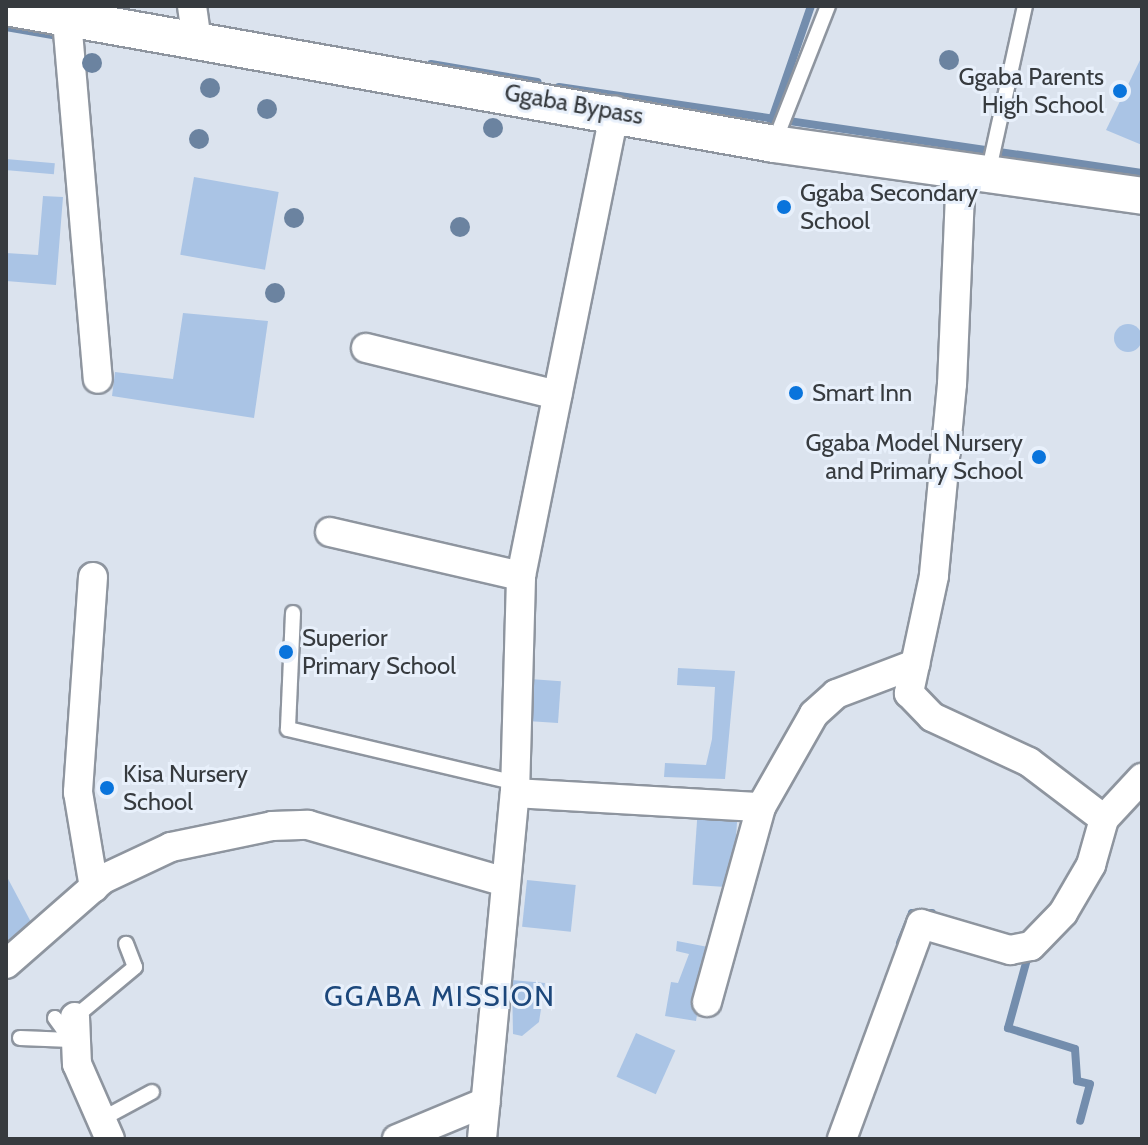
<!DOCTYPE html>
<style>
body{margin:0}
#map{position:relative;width:1148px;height:1145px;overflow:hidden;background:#dbe3ee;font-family:Cabin,sans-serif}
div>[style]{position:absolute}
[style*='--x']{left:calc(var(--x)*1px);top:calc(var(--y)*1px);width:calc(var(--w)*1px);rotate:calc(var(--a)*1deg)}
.green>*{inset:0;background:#aac4e5;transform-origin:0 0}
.round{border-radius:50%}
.stream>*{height:8px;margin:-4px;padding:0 4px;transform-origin:4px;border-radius:4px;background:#738dad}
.roads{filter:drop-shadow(2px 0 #8e959f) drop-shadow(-2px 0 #8e959f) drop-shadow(0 2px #8e959f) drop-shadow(0 -2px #8e959f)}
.service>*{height:14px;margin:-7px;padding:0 7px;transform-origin:7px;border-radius:7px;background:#fff}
.minor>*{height:28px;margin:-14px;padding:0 14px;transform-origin:14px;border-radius:14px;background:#fff}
.tertiary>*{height:36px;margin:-18px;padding:0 18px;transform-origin:18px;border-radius:18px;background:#fff}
.trees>*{width:20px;height:20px;margin:-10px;border-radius:50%;background:#6b83a0}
.dots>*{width:22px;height:22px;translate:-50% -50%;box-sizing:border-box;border:4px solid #e8f0fb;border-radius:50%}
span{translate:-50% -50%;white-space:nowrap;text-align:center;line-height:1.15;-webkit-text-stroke:6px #e8f0fb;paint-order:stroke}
.poi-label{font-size:24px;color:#373b3f}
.right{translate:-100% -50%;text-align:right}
.left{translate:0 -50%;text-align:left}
.street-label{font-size:24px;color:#373b3f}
.quarter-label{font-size:28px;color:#1c477b;letter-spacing:2px}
.frame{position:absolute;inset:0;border:8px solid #373b3f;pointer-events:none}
</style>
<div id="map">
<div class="green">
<div style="clip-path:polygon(1142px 56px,1142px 145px,1106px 130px)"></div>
<div style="left:6px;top:159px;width:49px;height:11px;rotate:5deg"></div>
<div style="left:194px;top:177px;width:86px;height:79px;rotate:10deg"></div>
<div style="clip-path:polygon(43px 196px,63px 197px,56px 285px,6px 281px,6px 253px,38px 255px)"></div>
<div style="clip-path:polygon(183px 313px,268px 321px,254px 418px,112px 396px,115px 372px,173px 379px)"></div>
<div class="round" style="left:1114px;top:324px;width:28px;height:28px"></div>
<div style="clip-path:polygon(678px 668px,735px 671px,725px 779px,664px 777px,665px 763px,706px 765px,712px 739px,715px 687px,677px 685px)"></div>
<div style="left:530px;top:679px;width:31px;height:42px;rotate:4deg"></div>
<div style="left:698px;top:807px;width:40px;height:78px;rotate:4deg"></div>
<div style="clip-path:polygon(6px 875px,32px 924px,6px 954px)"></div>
<div style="left:527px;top:880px;width:49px;height:47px;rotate:6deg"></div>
<div style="clip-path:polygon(677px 941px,708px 947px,696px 1021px,665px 1016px,671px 982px,678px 983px,689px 954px,676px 951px)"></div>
<div style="clip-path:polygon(512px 980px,545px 983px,539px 1022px,522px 1036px,513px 1034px)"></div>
<div style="left:636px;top:1033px;width:43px;height:48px;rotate:24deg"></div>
</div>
<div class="stream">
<div style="--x:6;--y:27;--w:47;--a:9.9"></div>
<div style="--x:431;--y:64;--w:108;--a:9.6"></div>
<div style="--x:559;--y:87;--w:589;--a:8.39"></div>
<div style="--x:771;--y:122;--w:123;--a:-71"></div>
<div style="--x:900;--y:943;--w:32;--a:-68"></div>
<div style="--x:912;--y:913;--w:20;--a:0"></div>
<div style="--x:1029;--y:952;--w:79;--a:105.4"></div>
<div style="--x:1008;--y:1028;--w:70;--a:17.4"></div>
<div style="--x:1075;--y:1049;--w:32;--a:86"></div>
<div style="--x:1077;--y:1081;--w:13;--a:13"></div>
<div style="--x:1090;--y:1084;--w:38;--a:105"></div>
</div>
<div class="roads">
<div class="service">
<div style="--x:774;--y:143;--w:147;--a:-68.5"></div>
<div style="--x:988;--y:174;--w:172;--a:-77.6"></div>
<div style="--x:293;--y:613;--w:116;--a:92.5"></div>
<div style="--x:288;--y:729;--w:234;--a:13.3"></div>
<div style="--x:75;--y:1017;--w:78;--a:-39.8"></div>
<div style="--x:135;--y:967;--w:25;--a:-111"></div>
<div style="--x:55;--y:1018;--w:27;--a:54"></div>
<div style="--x:20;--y:1038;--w:51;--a:2.2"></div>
<div style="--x:100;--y:1120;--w:59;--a:-28.3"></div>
</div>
<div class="minor">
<div style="--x:192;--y:6;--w:37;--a:82"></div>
<div style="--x:67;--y:20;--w:360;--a:85.1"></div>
<div style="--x:961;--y:170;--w:214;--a:92.4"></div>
<div style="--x:952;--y:384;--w:193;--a:95.4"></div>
<div style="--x:934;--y:576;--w:120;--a:102.1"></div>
<div style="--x:909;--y:693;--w:33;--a:46"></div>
<div style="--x:932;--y:717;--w:107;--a:24.9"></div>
<div style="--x:1029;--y:762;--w:94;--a:37.2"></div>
<div style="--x:366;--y:348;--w:197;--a:13.8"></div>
<div style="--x:330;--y:532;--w:196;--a:13"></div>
<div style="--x:93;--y:577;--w:216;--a:94"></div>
<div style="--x:78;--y:792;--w:97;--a:80.5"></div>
<div style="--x:515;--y:793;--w:246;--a:3.3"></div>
<div style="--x:761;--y:807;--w:107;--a:-60.3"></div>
<div style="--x:814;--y:714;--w:30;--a:-42"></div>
<div style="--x:836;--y:694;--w:85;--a:-20.8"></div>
<div style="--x:6;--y:964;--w:129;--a:-41.2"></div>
<div style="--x:103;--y:879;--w:75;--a:-25.2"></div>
<div style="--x:171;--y:847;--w:103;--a:-11.7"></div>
<div style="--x:272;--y:826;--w:36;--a:-2"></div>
<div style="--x:308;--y:825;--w:202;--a:16.1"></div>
<div style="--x:707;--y:1002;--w:202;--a:-74.5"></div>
<div style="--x:75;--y:1017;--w:47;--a:87.6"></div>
<div style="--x:77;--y:1064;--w:82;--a:66.3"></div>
<div style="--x:397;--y:1139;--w:96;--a:-22.6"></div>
<div style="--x:482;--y:1139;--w:348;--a:-84.6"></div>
<div style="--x:515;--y:793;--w:217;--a:-88.4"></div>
<div style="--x:521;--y:576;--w:475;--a:-78.6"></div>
<div style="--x:842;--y:1139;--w:229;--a:-69.8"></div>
<div style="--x:921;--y:924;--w:93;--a:16.3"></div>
<div style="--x:1010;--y:950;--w:21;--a:-11"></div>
<div style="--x:1031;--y:946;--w:46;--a:-45.9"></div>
<div style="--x:1063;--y:913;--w:56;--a:-59.7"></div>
<div style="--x:1091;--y:865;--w:48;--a:-74.2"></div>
<div style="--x:1104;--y:819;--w:56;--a:-47.2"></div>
</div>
<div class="tertiary">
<div style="--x:6;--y:7;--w:780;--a:10.11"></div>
<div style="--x:774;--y:144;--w:372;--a:8"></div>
</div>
</div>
<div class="trees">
<div style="left:949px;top:60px"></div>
<div style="left:92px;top:63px"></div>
<div style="left:210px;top:88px"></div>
<div style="left:267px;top:109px"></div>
<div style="left:493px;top:128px"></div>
<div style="left:199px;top:139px"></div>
<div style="left:294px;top:218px"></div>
<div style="left:460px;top:227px"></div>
<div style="left:275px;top:293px"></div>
</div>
<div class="dots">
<div style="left:1120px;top:91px;background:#0974dc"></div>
<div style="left:784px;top:207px;background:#0974dc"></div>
<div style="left:796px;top:393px;background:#0974dc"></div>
<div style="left:1039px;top:457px;background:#0974dc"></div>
<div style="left:286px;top:652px;background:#0974dc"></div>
<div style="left:107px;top:788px;background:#0974dc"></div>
</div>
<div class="poi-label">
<span class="right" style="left:1104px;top:91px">Ggaba Parents<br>High School</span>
<span class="left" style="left:800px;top:207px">Ggaba Secondary<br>School</span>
<span class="left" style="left:812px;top:393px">Smart Inn</span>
<span class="right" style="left:1023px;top:457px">Ggaba Model Nursery<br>and Primary School</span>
<span class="left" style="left:302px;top:652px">Superior<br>Primary School</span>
<span class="left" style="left:123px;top:788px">Kisa Nursery<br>School</span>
</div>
<div class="street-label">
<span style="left:574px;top:104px;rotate:10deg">Ggaba Bypass</span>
</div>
<div class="quarter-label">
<span style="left:440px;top:996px">GGABA MISSION</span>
</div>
<div class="frame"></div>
</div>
